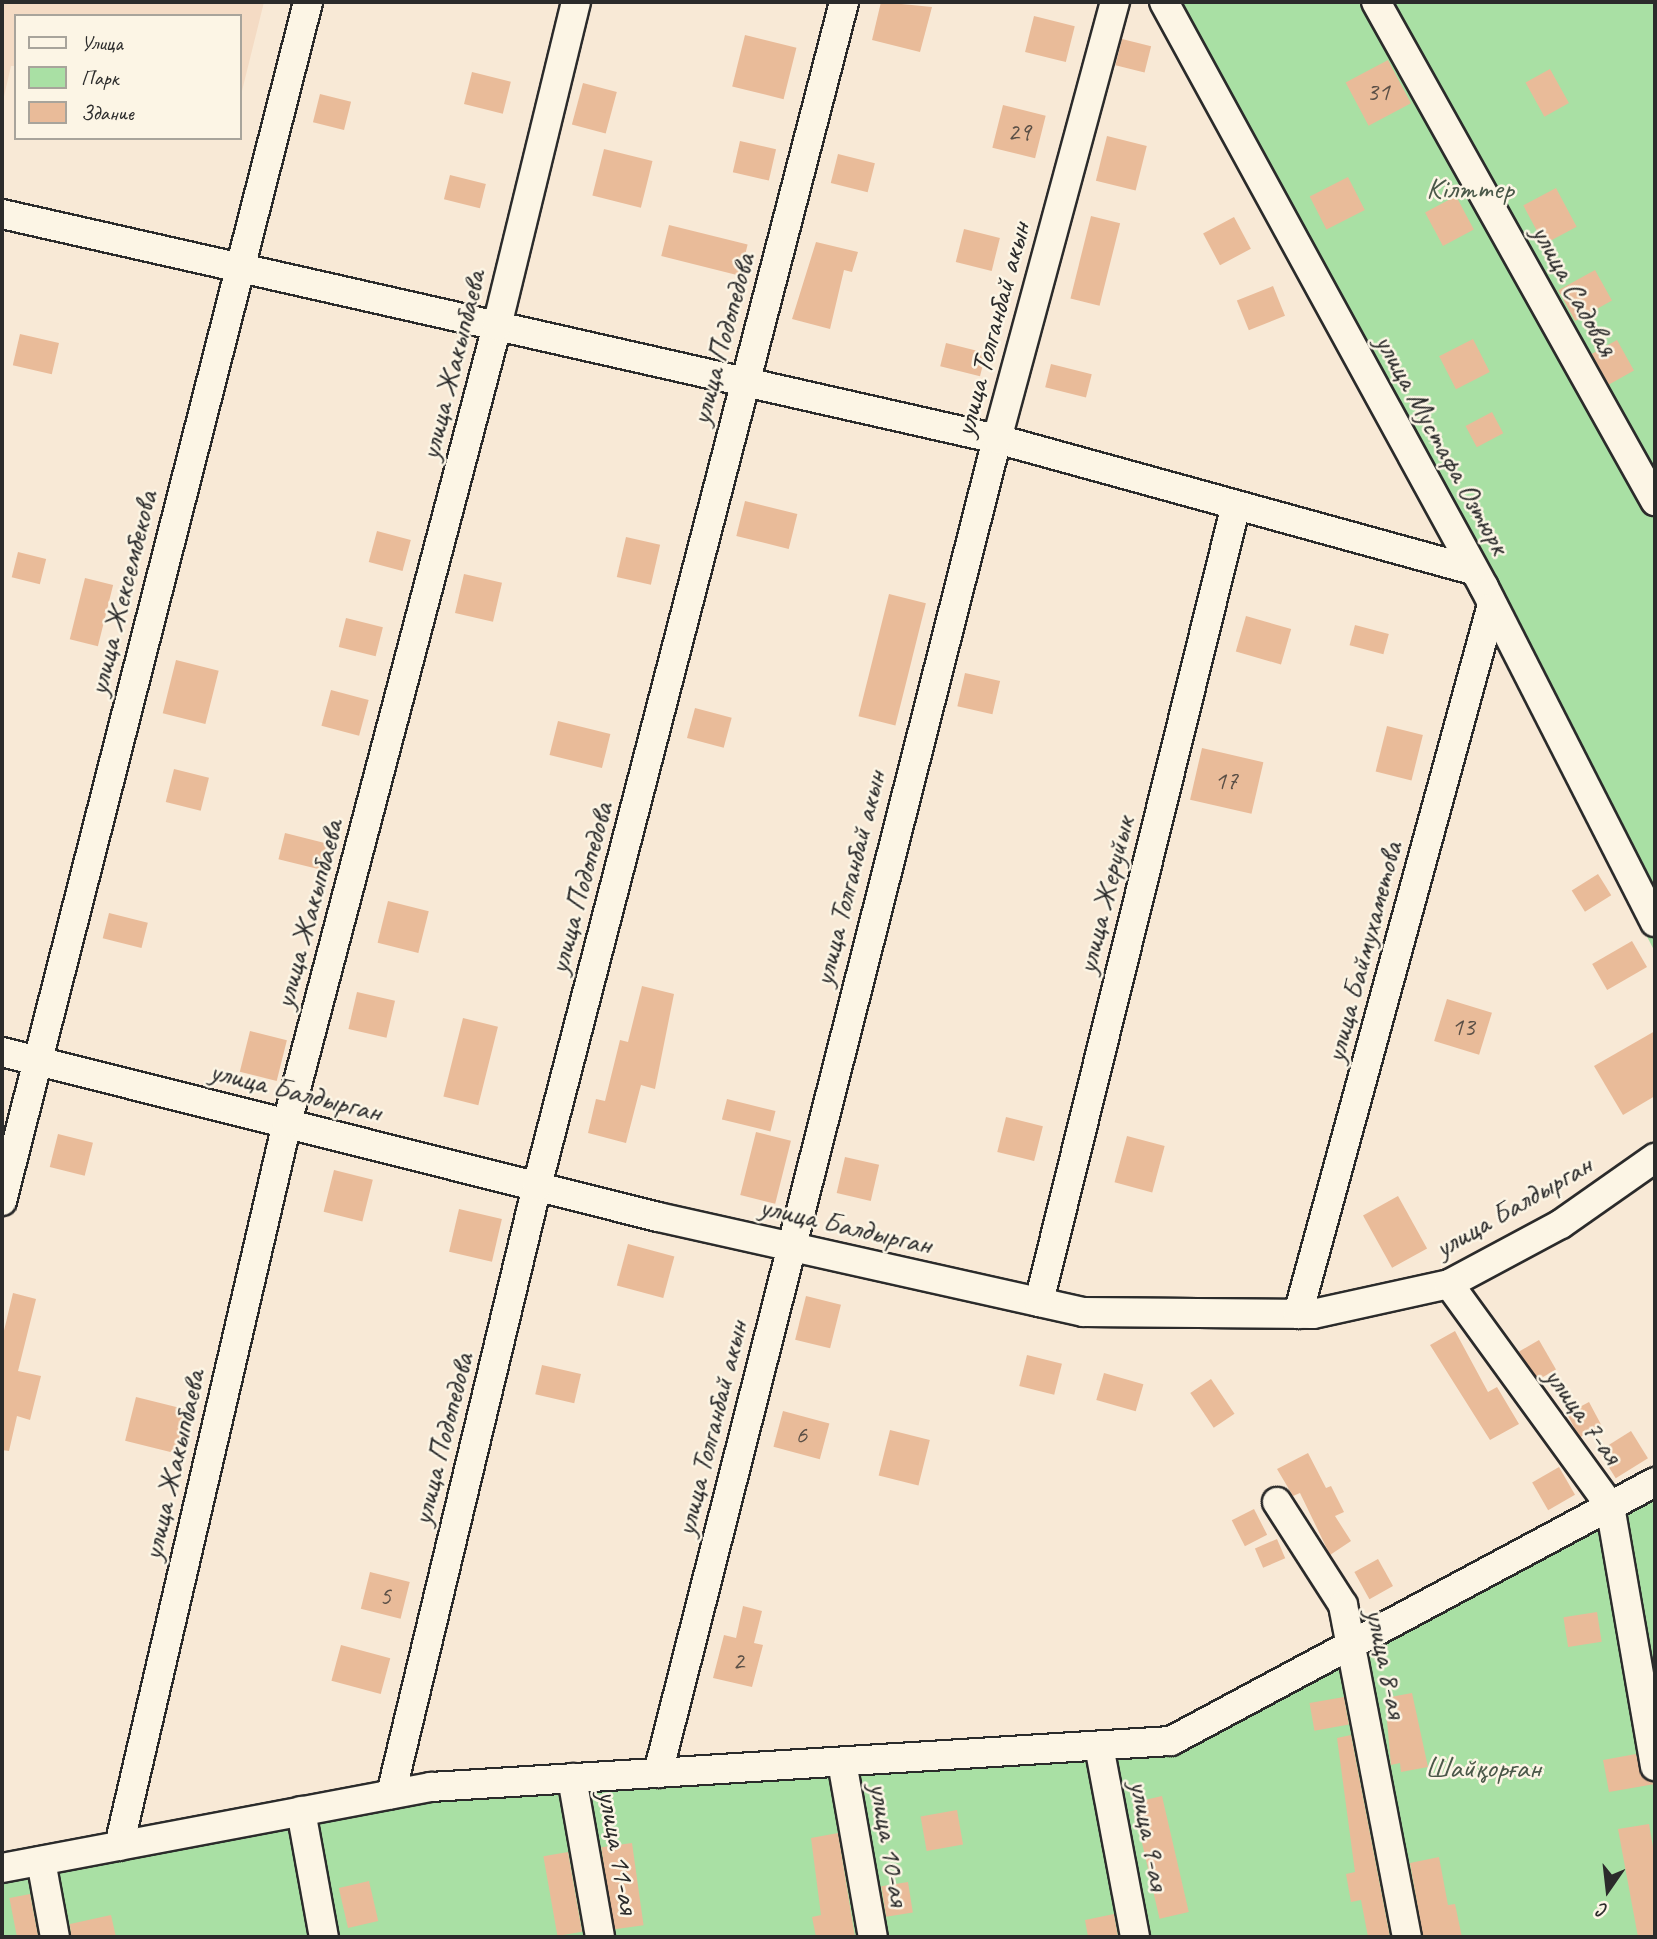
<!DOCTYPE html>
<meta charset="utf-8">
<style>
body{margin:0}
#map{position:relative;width:1657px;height:1939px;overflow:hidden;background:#f8e9d6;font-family:Caveat,sans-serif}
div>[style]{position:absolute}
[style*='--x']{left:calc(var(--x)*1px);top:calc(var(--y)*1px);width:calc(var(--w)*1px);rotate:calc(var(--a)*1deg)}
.built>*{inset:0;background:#f4dbc4}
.green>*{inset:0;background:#a9e0a4}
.building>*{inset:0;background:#e9bb99;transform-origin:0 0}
.roads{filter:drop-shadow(2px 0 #2b2b2b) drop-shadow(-2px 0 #2b2b2b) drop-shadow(0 2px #2b2b2b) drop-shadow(0 -2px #2b2b2b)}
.minor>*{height:28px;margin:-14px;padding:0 14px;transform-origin:14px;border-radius:14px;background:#fcf5e5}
span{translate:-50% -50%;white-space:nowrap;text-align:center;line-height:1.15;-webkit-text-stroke:5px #fcf5e5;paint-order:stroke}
.number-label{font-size:26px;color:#5a4f46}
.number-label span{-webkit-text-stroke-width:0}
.park-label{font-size:30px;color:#4a5849}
.street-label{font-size:30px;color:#2b2b2b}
.frame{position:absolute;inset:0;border:4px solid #2b2b2b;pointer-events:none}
.legend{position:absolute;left:14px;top:14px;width:228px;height:126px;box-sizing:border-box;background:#fcf5e5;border:2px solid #a8a49b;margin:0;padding:9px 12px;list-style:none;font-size:21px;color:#2b2b2b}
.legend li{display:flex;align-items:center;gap:14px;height:35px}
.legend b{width:35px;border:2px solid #a8a49b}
.north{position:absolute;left:1573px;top:1855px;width:70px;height:70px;-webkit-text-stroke:5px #fcf5e5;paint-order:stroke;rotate:194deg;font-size:19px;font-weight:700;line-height:28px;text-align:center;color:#2b2b2b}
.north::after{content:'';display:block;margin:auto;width:24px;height:32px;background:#2b2b2b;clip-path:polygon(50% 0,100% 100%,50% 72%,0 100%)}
</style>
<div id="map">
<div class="built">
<div style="clip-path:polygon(2px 2px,264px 2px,240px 99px,240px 16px,16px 16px,16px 66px,11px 66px,2px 105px)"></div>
</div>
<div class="green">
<div style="clip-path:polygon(1164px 2px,1655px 2px,1655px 952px)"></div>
<div style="clip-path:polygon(1655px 1488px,1655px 1937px,2px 1937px,2px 1861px,411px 1776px,1157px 1739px)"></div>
</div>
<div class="building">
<div style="clip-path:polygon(881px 2px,932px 7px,920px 52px,872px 40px)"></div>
<div style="left:1034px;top:16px;width:42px;height:37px;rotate:14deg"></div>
<div style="left:745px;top:35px;width:53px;height:53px;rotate:14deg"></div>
<div style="left:1122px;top:39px;width:30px;height:27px;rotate:14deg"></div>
<div style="left:1388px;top:60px;width:49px;height:48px;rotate:62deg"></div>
<div style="left:1550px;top:69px;width:39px;height:28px;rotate:61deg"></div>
<div style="left:472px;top:72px;width:40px;height:33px;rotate:14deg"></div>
<div style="left:583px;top:83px;width:35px;height:43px;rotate:15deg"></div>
<div style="left:320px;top:94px;width:32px;height:29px;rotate:14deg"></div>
<div style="left:1003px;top:105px;width:44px;height:44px;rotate:14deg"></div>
<div style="left:1107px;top:136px;width:41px;height:46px;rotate:14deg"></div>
<div style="left:740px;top:141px;width:37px;height:32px;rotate:13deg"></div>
<div style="left:604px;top:149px;width:50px;height:48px;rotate:14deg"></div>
<div style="left:838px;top:154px;width:38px;height:30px;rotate:14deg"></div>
<div style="left:450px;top:175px;width:37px;height:25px;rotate:14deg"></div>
<div style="left:1348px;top:177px;width:37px;height:43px;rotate:63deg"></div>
<div style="left:1556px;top:188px;width:44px;height:37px;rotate:62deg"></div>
<div style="left:1456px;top:196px;width:38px;height:35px;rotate:62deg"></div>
<div style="left:1091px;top:216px;width:30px;height:85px;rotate:14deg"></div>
<div style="left:1234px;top:217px;width:36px;height:35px;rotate:62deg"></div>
<div style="left:669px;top:225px;width:81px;height:32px;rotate:14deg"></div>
<div style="left:964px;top:229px;width:37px;height:34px;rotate:14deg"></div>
<div style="clip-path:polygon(816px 242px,858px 252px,852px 272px,844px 270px,830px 329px,792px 319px)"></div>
<div style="left:1595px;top:270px;width:35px;height:42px;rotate:61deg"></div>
<div style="left:1273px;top:286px;width:32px;height:39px;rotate:68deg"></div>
<div style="left:20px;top:334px;width:40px;height:32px;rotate:13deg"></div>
<div style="left:1473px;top:339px;width:37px;height:38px;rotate:63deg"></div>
<div style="left:1617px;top:340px;width:35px;height:29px;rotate:61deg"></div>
<div style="left:946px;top:343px;width:41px;height:24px;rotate:14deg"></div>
<div style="left:1051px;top:364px;width:42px;height:24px;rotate:14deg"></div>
<div style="left:1492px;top:412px;width:24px;height:30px;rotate:62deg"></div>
<div style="left:745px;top:501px;width:54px;height:36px;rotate:14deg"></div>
<div style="left:377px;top:531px;width:35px;height:32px;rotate:15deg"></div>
<div style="left:626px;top:537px;width:35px;height:41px;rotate:13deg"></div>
<div style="left:18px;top:552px;width:29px;height:26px;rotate:14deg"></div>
<div style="left:464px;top:574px;width:39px;height:40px;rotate:13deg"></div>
<div style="left:85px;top:578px;width:29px;height:63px;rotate:14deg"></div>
<div style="left:889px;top:594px;width:38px;height:126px;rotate:14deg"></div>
<div style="left:1246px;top:616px;width:47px;height:37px;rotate:16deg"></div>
<div style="left:346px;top:618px;width:38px;height:30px;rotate:14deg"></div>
<div style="left:1355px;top:625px;width:35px;height:21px;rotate:15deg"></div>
<div style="left:176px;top:660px;width:44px;height:55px;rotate:14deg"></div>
<div style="left:965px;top:673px;width:36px;height:34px;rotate:13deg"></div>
<div style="left:331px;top:690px;width:39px;height:37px;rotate:15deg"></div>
<div style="left:695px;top:708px;width:38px;height:31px;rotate:15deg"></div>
<div style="left:558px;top:721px;width:54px;height:35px;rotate:14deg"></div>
<div style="left:1387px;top:726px;width:37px;height:47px;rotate:14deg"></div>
<div style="left:1202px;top:748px;width:63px;height:53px;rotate:13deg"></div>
<div style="left:174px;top:769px;width:36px;height:34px;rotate:14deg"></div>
<div style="left:285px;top:833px;width:45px;height:27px;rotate:14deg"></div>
<div style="left:1598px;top:874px;width:25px;height:31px;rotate:58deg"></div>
<div style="left:388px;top:901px;width:42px;height:43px;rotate:14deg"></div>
<div style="left:109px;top:913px;width:40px;height:26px;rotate:14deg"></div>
<div style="left:1632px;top:941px;width:30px;height:46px;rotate:60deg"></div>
<div style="clip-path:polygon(642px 986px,674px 994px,655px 1089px,641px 1085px,626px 1143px,588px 1133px,596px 1099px,605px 1101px,620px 1040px,628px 1042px)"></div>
<div style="left:357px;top:992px;width:39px;height:38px;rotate:13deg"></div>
<div style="left:1447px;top:999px;width:47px;height:44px;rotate:17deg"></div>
<div style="left:463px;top:1018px;width:36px;height:81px;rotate:14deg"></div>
<div style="left:250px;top:1031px;width:38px;height:42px;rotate:14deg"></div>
<div style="clip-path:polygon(1655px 1031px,1655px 1096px,1623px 1115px,1594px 1066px)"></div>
<div style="left:727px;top:1099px;width:50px;height:21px;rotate:14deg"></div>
<div style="left:1006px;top:1117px;width:38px;height:36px;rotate:14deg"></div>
<div style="left:756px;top:1132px;width:36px;height:65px;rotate:14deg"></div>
<div style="left:58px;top:1134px;width:36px;height:34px;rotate:14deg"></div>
<div style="left:1127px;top:1136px;width:39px;height:48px;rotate:15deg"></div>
<div style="left:845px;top:1157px;width:35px;height:37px;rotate:13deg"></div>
<div style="left:334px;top:1170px;width:40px;height:43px;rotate:14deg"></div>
<div style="left:1398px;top:1196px;width:60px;height:40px;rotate:61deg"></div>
<div style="left:459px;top:1209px;width:44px;height:44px;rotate:13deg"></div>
<div style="left:628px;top:1244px;width:48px;height:43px;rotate:15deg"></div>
<div style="clip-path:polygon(13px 1293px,36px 1299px,18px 1371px,41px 1376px,30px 1420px,17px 1416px,9px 1451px,2px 1450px,2px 1339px)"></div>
<div style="left:806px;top:1296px;width:36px;height:45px;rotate:14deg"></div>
<div style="clip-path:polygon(1455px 1331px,1488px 1392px,1497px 1387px,1519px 1424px,1490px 1440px,1430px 1345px)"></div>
<div style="left:1539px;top:1340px;width:34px;height:23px;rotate:60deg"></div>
<div style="left:1027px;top:1355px;width:36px;height:32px;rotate:14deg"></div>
<div style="left:542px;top:1365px;width:40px;height:30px;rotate:13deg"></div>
<div style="left:1104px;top:1373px;width:41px;height:28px;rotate:16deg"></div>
<div style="left:1211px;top:1379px;width:42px;height:25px;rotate:56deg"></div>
<div style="left:136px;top:1397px;width:56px;height:45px;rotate:14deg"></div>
<div style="left:1589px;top:1402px;width:27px;height:25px;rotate:62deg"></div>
<div style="left:783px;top:1411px;width:48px;height:37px;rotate:15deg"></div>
<div style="left:890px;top:1430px;width:41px;height:47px;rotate:14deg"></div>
<div style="left:1631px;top:1431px;width:32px;height:38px;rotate:58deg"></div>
<div style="clip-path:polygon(1308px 1453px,1326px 1488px,1331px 1486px,1344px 1512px,1335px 1516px,1351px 1541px,1330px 1555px,1300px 1493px,1293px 1496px,1277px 1469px)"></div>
<div style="left:1559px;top:1467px;width:32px;height:31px;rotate:60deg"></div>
<div style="left:1254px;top:1509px;width:29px;height:25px;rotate:63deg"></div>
<div style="left:1277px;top:1539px;width:21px;height:24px;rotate:67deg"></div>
<div style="left:1378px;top:1559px;width:31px;height:27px;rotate:61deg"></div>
<div style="left:370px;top:1572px;width:41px;height:38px;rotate:14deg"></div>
<div style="clip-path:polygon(743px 1606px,762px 1611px,754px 1643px,763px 1645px,752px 1687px,713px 1678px,724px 1635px,736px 1638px)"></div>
<div style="left:1597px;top:1612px;width:30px;height:34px;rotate:81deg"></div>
<div style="left:341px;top:1645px;width:51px;height:37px;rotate:15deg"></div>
<div style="clip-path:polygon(1412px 1693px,1428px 1767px,1401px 1772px,1400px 1763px,1391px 1765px,1385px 1698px)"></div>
<div style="left:1344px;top:1697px;width:28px;height:35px;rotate:80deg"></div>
<div style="clip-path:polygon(1351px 1735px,1390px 1937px,1368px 1937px,1361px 1900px,1351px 1902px,1346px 1874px,1355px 1872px,1337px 1738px)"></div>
<div style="clip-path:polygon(1636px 1754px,1642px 1776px,1655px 1784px,1609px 1792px,1603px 1760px)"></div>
<div style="left:1162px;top:1796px;width:119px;height:30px;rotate:77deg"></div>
<div style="left:957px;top:1810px;width:35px;height:37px;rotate:80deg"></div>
<div style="clip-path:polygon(1649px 1824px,1655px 1858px,1655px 1937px,1638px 1937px,1618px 1829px)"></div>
<div style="clip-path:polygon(838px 1833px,855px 1937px,816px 1937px,812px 1917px,821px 1915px,811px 1838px)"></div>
<div style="left:632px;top:1843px;width:83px;height:31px;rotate:82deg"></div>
<div style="left:568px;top:1852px;width:81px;height:25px;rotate:80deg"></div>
<div style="clip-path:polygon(1439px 1857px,1448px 1905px,1455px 1904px,1462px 1937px,1423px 1937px,1410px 1863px)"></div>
<div style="left:369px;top:1881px;width:41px;height:31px;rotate:77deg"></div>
<div style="left:908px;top:1882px;width:31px;height:27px;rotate:81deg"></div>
<div style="left:30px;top:1894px;width:44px;height:21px;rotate:79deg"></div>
<div style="clip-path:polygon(1114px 1914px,1118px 1937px,1088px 1937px,1085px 1920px)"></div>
<div style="clip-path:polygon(111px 1915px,116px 1937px,71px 1937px,70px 1924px)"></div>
</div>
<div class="roads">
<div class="minor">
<div style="--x:1164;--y:2;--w:667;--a:61.32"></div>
<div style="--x:1484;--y:587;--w:376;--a:63"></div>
<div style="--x:1376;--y:2;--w:572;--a:60.79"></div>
<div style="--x:2;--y:214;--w:1020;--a:12.74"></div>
<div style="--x:997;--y:439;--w:493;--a:15.4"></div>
<div style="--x:2;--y:1052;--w:676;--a:14.12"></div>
<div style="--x:658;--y:1217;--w:435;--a:12.6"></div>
<div style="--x:1083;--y:1312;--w:230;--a:0.5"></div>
<div style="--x:1313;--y:1314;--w:139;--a:-12.4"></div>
<div style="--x:1449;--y:1284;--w:127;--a:-28.2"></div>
<div style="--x:1561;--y:1224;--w:115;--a:-35.1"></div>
<div style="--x:2;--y:1201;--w:1237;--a:-75.68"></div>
<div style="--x:1449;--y:1284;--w:274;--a:54"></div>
<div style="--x:1610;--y:1506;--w:264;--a:80.2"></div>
<div style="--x:1039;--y:1302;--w:821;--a:-76.12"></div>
<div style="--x:1298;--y:1314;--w:732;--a:-74.71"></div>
<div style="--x:1277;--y:1502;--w:122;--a:57.3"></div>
<div style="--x:1343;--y:1605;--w:338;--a:79.1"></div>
<div style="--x:1099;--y:1746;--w:194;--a:79.3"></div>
<div style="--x:842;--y:1762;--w:178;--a:80"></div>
<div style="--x:658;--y:1773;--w:1376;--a:-75.74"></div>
<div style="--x:997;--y:439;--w:453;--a:-74.9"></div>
<div style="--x:572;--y:1778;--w:161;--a:80"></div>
<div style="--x:391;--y:1794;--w:625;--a:-76.5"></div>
<div style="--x:537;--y:1186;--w:1223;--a:-75.46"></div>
<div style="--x:301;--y:1811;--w:128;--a:79.7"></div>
<div style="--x:119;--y:1846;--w:742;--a:-76.92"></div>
<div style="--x:287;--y:1123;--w:824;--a:-75.24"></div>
<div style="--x:497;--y:326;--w:333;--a:-76.3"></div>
<div style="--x:41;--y:1861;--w:77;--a:79.6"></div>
<div style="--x:2;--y:1868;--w:437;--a:-10.7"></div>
<div style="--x:431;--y:1787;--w:741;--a:-3.56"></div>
<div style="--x:1171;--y:1741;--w:549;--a:-28.15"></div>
</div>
</div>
<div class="number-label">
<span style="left:1378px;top:92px">31</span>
<span style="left:1019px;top:132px">29</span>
<span style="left:1226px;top:781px">17</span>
<span style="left:1463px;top:1027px">13</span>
<span style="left:801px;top:1435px">6</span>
<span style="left:385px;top:1596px">5</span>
<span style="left:738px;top:1661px">2</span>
</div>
<div class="park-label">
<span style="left:1470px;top:188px">Кілттер</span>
<span style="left:1483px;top:1767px">Шайқорған</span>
</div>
<div class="street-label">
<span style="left:1575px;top:290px;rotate:61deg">улица Садовая</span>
<span style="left:992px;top:329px;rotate:-75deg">улица Толганбай акын</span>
<span style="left:722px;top:339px;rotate:-75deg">улица Подопедова</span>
<span style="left:452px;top:365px;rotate:-76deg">улица Жакыпбаева</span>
<span style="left:1443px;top:444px;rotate:61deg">улица Мустафа Озтюрк</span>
<span style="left:122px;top:593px;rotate:-76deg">улица Жексембекова</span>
<span style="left:849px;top:878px;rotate:-76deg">улица Толганбай акын</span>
<span style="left:580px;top:888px;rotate:-75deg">улица Подопедова</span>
<span style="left:1105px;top:895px;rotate:-76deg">улица Жеруйык</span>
<span style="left:308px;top:914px;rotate:-75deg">улица Жакыпбаева</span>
<span style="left:1363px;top:952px;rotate:-75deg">улица Баймухаметова</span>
<span style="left:296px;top:1091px;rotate:14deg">улица Балдырган</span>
<span style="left:1513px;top:1206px;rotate:-30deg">улица Балдырган</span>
<span style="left:846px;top:1225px;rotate:13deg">улица Балдырган</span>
<span style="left:1584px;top:1415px;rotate:54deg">улица 7-ая</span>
<span style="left:711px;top:1428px;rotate:-76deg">улица Толганбай акын</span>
<span style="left:442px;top:1439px;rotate:-76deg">улица Подопедова</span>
<span style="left:173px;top:1465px;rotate:-77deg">улица Жакыпбаева</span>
<span style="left:1387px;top:1663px;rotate:78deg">улица 8-ая</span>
<span style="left:1150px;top:1835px;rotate:79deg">улица 9-ая</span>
<span style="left:890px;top:1844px;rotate:80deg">улица 10-ая</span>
<span style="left:619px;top:1852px;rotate:80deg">улица 11-ая</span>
</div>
<div class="frame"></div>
<ul class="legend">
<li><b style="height:9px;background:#fcf5e5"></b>Улица</li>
<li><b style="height:19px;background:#a9e0a4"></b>Парк</li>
<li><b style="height:19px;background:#e9bb99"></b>Здание</li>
</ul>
<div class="north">С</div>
</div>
